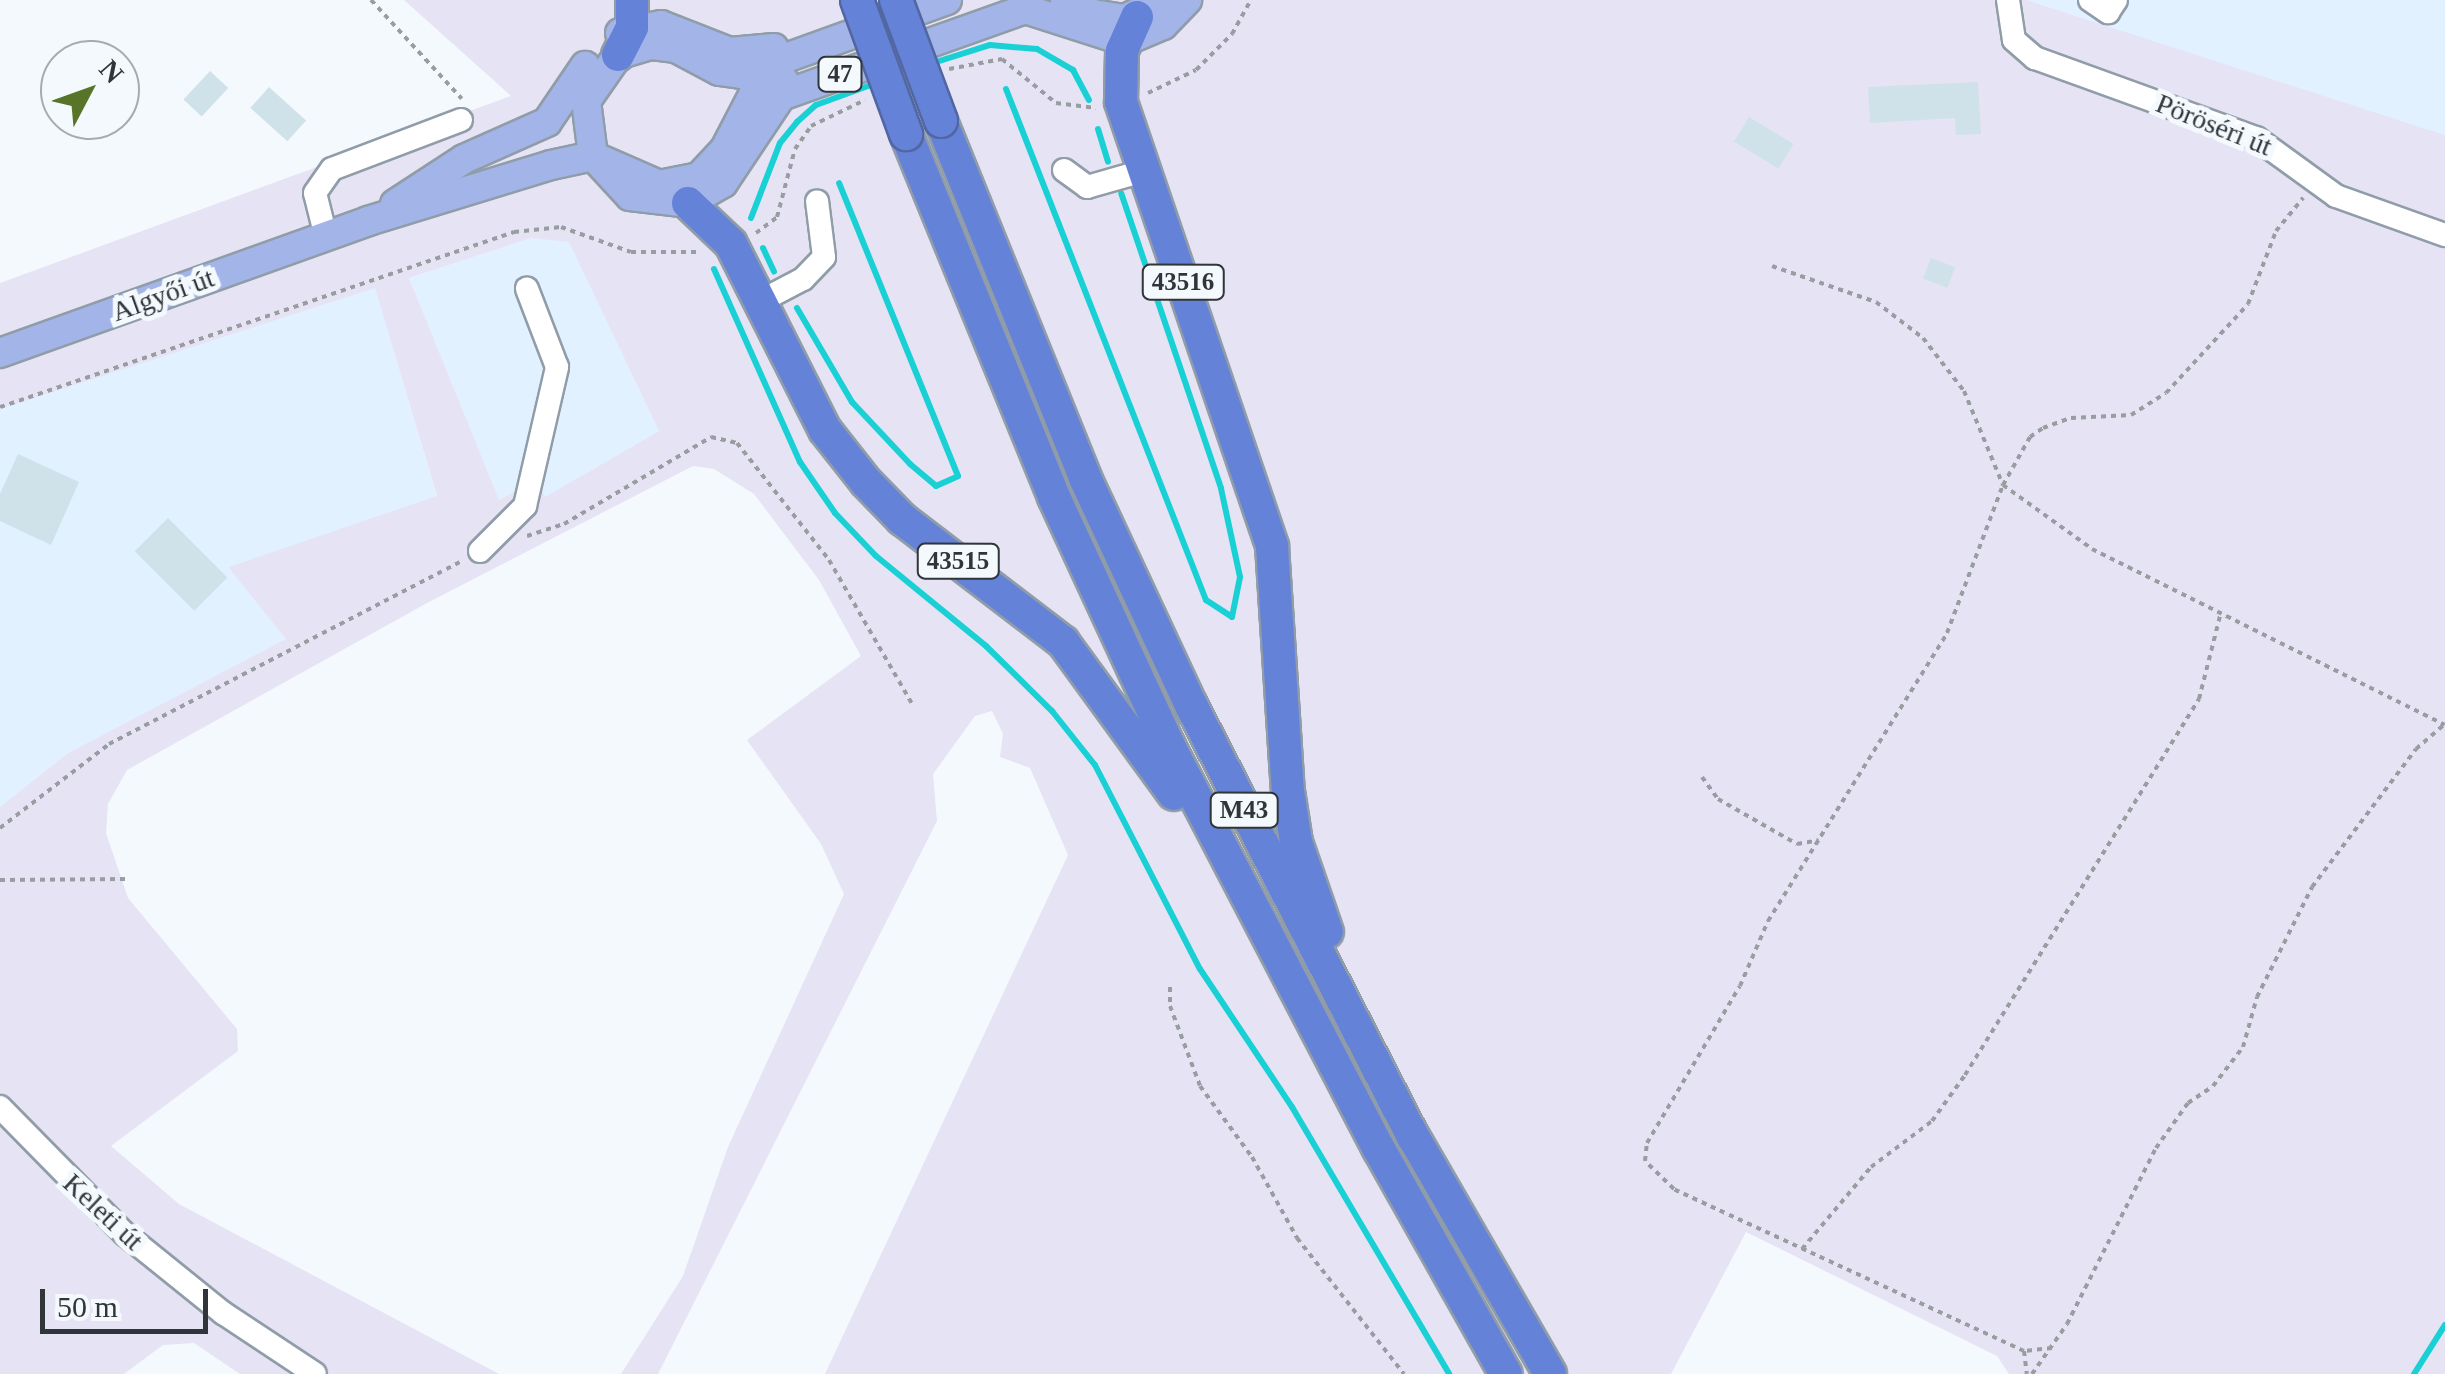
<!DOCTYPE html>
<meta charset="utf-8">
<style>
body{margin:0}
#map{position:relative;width:2445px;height:1374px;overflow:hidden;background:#f4f9fe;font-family:"Times New Roman",serif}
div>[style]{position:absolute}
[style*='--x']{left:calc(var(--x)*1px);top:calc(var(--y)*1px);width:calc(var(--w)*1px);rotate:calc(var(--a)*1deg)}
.built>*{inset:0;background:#e1f1ff}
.green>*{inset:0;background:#e6e3f5}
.stream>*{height:6px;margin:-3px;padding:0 3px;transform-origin:3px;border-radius:3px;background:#19d0d5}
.building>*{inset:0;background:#d0e2e9;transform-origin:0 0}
.path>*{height:4px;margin-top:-2px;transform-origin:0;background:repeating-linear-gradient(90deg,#989da2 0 5px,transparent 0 10px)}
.roads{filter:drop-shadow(2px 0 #909da8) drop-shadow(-2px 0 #909da8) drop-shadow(0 2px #909da8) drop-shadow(0 -2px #909da8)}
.minor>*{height:22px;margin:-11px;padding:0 11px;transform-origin:11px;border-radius:11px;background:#fff}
.major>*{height:28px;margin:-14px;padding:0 14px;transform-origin:14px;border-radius:14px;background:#a3b4e8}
.highway>*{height:32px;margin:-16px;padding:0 16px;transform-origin:16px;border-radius:16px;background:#6582d9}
.bridges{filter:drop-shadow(2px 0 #5267a1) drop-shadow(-2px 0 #5267a1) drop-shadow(0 2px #5267a1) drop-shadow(0 -2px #5267a1)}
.highway-bridge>*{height:32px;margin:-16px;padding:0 16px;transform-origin:16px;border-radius:16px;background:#6582d9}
span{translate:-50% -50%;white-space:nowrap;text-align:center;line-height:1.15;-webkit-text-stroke:10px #f4f9fe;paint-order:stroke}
.shield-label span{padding:2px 8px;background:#f4f9fe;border:2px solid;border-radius:8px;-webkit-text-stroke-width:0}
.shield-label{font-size:25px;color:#303539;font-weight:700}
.street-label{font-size:28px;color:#303539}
.north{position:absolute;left:40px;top:40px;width:100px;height:100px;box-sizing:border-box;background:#f4f9fe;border:2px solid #a6abaf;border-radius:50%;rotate:49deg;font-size:28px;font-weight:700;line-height:40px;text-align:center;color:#303539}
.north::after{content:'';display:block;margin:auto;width:35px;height:45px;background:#577429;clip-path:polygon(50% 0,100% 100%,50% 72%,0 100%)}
.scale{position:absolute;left:40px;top:1289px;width:168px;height:45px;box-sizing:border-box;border:5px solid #303539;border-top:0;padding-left:12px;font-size:30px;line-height:35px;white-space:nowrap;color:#303539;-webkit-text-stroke:8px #f4f9fe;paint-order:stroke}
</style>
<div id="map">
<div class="built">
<div style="clip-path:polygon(2026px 0,2445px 0,2445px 135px,2026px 1px)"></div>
<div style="clip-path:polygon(531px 238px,569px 241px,659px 431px,544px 498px,537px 480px,498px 500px,409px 278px)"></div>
<div style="clip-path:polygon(375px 287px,437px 497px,228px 567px,287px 639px,68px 753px,0 807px,0 409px)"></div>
</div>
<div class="green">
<div style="clip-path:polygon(evenodd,404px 0,2026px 0,2445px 135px,2445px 1374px,2009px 1374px,1997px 1356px,1746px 1232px,1671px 1374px,825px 1374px,1068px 855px,1030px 768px,1000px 757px,1003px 734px,992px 711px,975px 716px,933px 774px,937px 821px,658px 1374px,621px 1374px,683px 1276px,728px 1147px,844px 894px,821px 844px,747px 740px,861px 656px,819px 580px,754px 494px,714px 469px,693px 466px,427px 603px,127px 770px,108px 804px,106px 833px,128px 898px,237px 1029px,238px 1051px,111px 1146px,179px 1204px,499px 1374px,240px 1374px,194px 1343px,163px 1345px,124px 1374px,0 1374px,0 807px,68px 753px,286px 639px,228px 567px,437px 496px,375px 288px,0 409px,0 283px,511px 96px,404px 0,531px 238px,569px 242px,659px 431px,545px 497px,537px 479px,499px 500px,409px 278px,531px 238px)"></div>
</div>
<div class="stream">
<div style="--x:933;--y:63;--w:60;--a:-17.5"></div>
<div style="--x:990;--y:45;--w:47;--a:4.9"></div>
<div style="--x:1037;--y:49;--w:42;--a:30.3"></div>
<div style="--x:1073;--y:70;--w:34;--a:62"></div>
<div style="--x:1006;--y:89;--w:549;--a:68.63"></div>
<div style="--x:1206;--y:600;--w:31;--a:33"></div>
<div style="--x:1232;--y:617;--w:41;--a:-78.7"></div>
<div style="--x:1240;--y:577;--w:91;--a:-102.1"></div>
<div style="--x:1221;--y:488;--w:311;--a:-108.7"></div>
<div style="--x:1098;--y:129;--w:34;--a:73"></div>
<div style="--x:751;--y:218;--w:80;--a:-68.9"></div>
<div style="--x:780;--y:143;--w:27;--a:-51"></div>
<div style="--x:797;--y:122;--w:25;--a:-42"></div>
<div style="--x:816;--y:105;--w:67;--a:-20.1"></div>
<div style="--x:763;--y:248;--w:26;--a:65"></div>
<div style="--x:714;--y:269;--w:211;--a:66"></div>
<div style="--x:800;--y:462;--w:62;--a:55.5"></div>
<div style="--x:835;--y:513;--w:59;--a:46.4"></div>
<div style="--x:876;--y:556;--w:142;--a:39.3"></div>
<div style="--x:986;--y:646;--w:93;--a:44.6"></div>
<div style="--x:1052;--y:711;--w:69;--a:51.5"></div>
<div style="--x:1095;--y:765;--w:229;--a:62.8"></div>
<div style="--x:1200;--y:969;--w:166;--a:56.3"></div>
<div style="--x:1292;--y:1107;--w:310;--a:59.5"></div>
<div style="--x:797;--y:308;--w:109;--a:59.7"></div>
<div style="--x:852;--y:402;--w:85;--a:46.9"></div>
<div style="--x:910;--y:464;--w:34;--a:40"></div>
<div style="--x:936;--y:486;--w:24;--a:-24"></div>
<div style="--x:958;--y:476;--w:316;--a:-112.1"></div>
<div style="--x:2414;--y:1374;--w:58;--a:-57.7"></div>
</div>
<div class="building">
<div style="left:210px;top:71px;width:25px;height:39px;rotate:43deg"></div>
<div style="clip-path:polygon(1978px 82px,1981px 134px,1956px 135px,1955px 118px,1870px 123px,1868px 87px)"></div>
<div style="left:269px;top:87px;width:50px;height:28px;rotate:42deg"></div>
<div style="left:1749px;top:117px;width:52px;height:29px;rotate:31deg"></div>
<div style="left:1931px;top:258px;width:26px;height:22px;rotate:21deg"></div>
<div style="clip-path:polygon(18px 454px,79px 482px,51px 545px,0 521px,0 494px)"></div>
<div style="left:168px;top:518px;width:84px;height:47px;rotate:45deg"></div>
</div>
<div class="path">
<div style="--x:371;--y:0;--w:134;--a:47.4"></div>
<div style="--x:949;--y:69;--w:54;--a:-10.7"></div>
<div style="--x:1002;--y:59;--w:70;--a:39.2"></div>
<div style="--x:1056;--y:103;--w:40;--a:7.1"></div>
<div style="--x:1148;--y:93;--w:53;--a:-25.6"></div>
<div style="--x:1196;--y:70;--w:51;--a:-45"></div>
<div style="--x:1232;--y:34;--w:39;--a:-61"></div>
<div style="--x:756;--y:233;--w:26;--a:-37"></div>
<div style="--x:777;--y:217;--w:70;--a:-75.2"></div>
<div style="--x:795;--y:149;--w:28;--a:-55"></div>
<div style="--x:811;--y:126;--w:60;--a:-25.7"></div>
<div style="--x:1772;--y:266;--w:110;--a:19.1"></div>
<div style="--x:1876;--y:302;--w:59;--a:37.5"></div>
<div style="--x:1923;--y:338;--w:67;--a:52.3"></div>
<div style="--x:1964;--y:391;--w:102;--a:67.5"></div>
<div style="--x:0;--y:407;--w:543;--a:-18.8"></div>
<div style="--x:514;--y:232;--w:47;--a:-6.1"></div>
<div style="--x:561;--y:227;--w:74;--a:19.7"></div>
<div style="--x:631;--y:252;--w:69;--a:0"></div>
<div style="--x:2003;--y:485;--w:55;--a:-60.6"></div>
<div style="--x:2030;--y:437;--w:16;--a:-35"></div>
<div style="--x:2043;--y:428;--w:30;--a:-20"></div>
<div style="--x:2071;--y:418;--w:60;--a:-2.9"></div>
<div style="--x:2131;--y:415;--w:41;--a:-32.2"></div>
<div style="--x:2166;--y:393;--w:121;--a:-47.3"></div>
<div style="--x:2248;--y:304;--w:78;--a:-69"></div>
<div style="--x:2276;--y:231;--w:43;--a:-50.7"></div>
<div style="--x:527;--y:536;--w:39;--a:-18"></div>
<div style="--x:564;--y:524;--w:171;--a:-30.6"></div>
<div style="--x:711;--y:437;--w:27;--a:13"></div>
<div style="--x:737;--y:443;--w:149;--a:51.8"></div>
<div style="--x:829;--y:560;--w:166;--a:60"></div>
<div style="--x:1702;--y:777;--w:27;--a:54"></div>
<div style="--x:1718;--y:799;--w:91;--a:29.7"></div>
<div style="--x:1797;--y:844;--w:22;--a:-10"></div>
<div style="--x:0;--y:828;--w:138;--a:-37.6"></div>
<div style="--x:109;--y:744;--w:398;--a:-27.4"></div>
<div style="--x:0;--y:880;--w:128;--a:-0.4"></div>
<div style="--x:1170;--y:987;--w:19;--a:90"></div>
<div style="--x:1170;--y:1006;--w:85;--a:69.4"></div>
<div style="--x:1200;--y:1086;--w:88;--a:53.8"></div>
<div style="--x:1252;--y:1157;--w:93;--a:60.9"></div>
<div style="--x:1297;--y:1238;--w:173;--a:51.8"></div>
<div style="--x:1802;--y:1249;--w:107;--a:-49.9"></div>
<div style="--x:1871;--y:1167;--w:76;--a:-37"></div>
<div style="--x:1932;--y:1121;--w:57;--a:-54.3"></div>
<div style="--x:1965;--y:1075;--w:443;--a:-58.1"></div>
<div style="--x:2199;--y:699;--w:86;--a:-75.8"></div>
<div style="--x:2052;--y:1348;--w:28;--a:174"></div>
<div style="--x:2024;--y:1351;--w:386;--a:-155.2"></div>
<div style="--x:1674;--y:1189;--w:40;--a:-136"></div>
<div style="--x:1645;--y:1161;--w:18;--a:-84"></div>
<div style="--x:1647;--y:1143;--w:182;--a:-59.4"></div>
<div style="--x:1740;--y:986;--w:71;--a:-66.7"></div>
<div style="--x:1768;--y:921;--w:339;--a:-58.1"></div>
<div style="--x:1947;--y:633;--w:158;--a:-69.3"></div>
<div style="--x:2003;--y:485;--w:110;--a:35.7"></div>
<div style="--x:2092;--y:549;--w:394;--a:26.5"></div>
<div style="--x:2024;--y:1351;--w:23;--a:83"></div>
<div style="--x:2032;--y:1374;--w:61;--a:-55"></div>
<div style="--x:2067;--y:1324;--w:197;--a:-63.2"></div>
<div style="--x:2156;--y:1148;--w:55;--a:-54.6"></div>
<div style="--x:2188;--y:1103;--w:30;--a:-34"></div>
<div style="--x:2213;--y:1086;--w:49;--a:-52.4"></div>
<div style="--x:2243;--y:1047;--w:52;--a:-74.4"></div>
<div style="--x:2257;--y:997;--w:123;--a:-63.4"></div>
<div style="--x:2312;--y:887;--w:173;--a:-53"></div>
<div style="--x:2416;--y:749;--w:37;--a:-41"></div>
</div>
<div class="roads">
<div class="minor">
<div style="--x:2008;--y:0;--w:40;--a:81.5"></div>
<div style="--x:2014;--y:40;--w:28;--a:41"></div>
<div style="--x:2035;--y:58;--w:235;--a:19.9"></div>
<div style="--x:2256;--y:138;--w:99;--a:35.9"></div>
<div style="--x:2336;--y:196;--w:116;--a:19.7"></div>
<div style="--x:2090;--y:0;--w:22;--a:34"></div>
<div style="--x:2108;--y:12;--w:14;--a:-56"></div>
<div style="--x:1064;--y:170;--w:29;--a:36"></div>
<div style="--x:1087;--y:187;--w:58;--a:-15.9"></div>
<div style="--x:326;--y:237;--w:45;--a:-104"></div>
<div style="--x:315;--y:193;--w:29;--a:-55"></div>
<div style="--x:332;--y:169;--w:138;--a:-20.8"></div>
<div style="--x:759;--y:302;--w:50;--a:-27.6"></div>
<div style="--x:803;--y:279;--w:30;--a:-46"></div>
<div style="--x:824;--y:257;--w:56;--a:-97.1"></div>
<div style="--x:480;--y:551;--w:64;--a:-45"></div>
<div style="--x:525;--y:506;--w:143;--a:-77"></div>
<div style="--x:557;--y:367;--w:84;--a:-111"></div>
<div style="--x:0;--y:1107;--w:178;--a:45.5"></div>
<div style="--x:125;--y:1234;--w:126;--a:38.9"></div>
<div style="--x:223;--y:1313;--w:110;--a:33.5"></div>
</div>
<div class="major">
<div style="--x:947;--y:0;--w:219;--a:160.2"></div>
<div style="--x:741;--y:74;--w:22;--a:-172"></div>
<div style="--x:719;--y:71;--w:49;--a:-151.9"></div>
<div style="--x:676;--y:48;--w:26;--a:-173"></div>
<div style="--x:650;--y:45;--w:34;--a:163"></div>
<div style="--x:618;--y:55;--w:56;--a:124.8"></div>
<div style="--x:586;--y:101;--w:55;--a:82.7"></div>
<div style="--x:593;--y:156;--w:54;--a:47.2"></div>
<div style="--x:630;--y:196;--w:58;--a:6.9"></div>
<div style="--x:688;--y:203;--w:40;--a:-29.7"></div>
<div style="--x:723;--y:183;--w:105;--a:-56.3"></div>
<div style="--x:781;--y:96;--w:259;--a:-19.6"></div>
<div style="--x:1025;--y:9;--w:105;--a:17.7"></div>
<div style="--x:1125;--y:41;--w:41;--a:-22.8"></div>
<div style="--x:1163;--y:25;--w:35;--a:-46"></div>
<div style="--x:1065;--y:0;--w:31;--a:27"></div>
<div style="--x:1093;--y:14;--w:32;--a:9"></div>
<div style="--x:1125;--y:19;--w:42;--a:-26.6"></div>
<div style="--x:620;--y:33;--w:42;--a:-11"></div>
<div style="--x:661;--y:25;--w:74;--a:21.4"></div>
<div style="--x:730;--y:52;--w:44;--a:-5.2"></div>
<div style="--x:395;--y:204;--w:82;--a:-33.1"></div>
<div style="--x:464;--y:159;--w:91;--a:-24"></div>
<div style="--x:547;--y:122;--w:68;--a:-55.8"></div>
<div style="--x:0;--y:353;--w:391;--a:-19.7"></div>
<div style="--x:368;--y:221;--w:191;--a:-17"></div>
<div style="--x:551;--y:165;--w:43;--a:-12.1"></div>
<div style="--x:593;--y:156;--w:72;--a:23.7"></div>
<div style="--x:659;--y:185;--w:41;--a:-11.3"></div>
<div style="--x:699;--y:177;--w:38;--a:-47"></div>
<div style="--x:725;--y:149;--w:61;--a:-62.6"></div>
<div style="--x:753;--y:95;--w:34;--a:-26"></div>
</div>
<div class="highway">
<div style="--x:1137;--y:17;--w:37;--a:114"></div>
<div style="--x:1122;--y:51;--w:51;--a:91.1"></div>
<div style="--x:1121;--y:102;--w:469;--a:71.2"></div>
<div style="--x:1272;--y:546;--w:246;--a:86.3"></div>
<div style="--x:1288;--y:791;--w:52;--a:81.1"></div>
<div style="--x:1296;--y:842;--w:95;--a:71"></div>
<div style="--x:618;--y:55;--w:31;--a:-63"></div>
<div style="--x:632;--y:27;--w:27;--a:-90"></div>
<div style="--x:941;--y:121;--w:385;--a:68"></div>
<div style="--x:1085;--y:478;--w:251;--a:65"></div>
<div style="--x:1191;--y:705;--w:487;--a:62.8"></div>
<div style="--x:1414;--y:1138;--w:272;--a:60"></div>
<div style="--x:906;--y:134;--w:392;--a:67.8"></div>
<div style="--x:1054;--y:497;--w:274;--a:65.2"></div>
<div style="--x:1169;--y:746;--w:454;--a:62.5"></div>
<div style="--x:1379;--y:1149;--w:258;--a:60.6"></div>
<div style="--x:688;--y:203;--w:59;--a:43.6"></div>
<div style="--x:731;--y:244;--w:208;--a:63.2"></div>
<div style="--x:825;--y:430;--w:66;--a:51.7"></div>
<div style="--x:866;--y:482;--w:52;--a:45.8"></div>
<div style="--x:902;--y:519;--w:203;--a:37.4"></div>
<div style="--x:1063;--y:642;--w:188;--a:53.9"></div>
</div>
</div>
<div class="bridges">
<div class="highway-bridge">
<div style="--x:857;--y:0;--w:143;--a:69.9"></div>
<div style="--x:896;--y:0;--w:129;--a:69.6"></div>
</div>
</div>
<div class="shield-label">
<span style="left:840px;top:74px">47</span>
<span style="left:1183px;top:282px">43516</span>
<span style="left:958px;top:561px">43515</span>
<span style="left:1244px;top:810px">M43</span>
</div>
<div class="street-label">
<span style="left:2214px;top:125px;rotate:22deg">Pöröséri út</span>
<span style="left:163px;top:295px;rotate:-20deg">Algyői út</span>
<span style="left:103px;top:1212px;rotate:43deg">Keleti út</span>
</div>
<div class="north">N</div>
<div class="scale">50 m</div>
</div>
